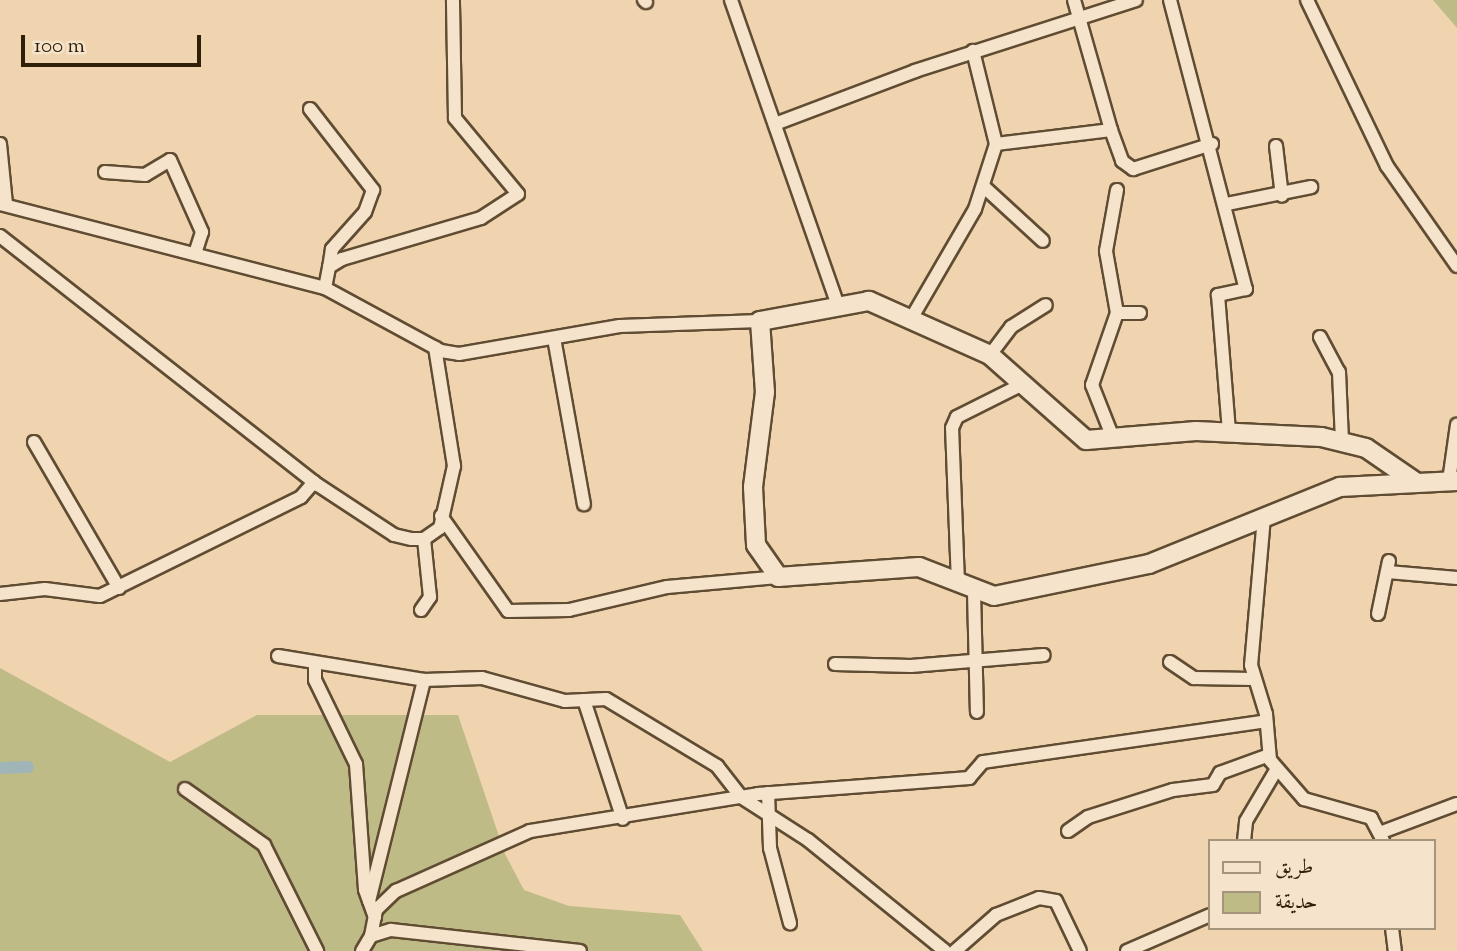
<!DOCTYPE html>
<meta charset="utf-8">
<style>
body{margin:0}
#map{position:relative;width:1457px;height:951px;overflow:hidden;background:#efd4af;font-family:"Sorts Mill Goudy",Amiri,serif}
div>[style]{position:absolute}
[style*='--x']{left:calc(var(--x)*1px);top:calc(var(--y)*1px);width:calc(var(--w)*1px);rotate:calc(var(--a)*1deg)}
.green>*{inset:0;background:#bebb87}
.canal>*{height:12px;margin:-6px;padding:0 6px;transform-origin:6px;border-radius:6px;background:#a0b5b7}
.roads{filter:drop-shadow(2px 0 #604c32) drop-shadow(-2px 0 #604c32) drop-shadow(0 2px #604c32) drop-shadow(0 -2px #604c32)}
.street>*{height:12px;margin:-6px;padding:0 6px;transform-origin:6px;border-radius:6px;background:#f5e3cb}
.secondary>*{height:18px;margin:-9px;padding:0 9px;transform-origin:9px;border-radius:9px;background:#f5e3cb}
span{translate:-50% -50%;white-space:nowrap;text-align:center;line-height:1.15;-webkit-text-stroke:7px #f5e3cb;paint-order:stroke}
.legend{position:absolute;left:1208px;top:839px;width:228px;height:91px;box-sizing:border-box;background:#f5e3cb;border:2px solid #a6957d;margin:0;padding:9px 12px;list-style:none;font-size:21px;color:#301f09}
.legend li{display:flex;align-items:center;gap:14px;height:35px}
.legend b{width:35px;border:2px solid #a6957d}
.scale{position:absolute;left:21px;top:35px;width:180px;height:32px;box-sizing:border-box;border:4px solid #301f09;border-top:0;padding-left:9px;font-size:21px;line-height:24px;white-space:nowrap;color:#301f09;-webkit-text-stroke:5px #f5e3cb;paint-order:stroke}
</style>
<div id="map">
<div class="green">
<div style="clip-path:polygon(1433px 0,1457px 0,1457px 28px)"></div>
<div style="clip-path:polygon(0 668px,170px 762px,257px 715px,458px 715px,505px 854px,524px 890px,569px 906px,680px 915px,703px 951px,0 951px)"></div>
</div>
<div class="canal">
<div style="--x:0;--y:768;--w:28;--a:-2"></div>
</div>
<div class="roads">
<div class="street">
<div style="--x:644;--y:0;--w:3;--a:45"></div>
<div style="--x:731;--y:0;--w:321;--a:70.7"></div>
<div style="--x:1074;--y:0;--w:135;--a:74.1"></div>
<div style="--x:1170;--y:0;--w:299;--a:75.3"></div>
<div style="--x:1246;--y:289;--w:29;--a:168"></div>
<div style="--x:1218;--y:295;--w:137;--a:85.4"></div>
<div style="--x:1307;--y:0;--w:184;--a:64.3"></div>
<div style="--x:1387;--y:166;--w:122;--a:55"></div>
<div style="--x:310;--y:109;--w:103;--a:52.1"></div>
<div style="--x:373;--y:190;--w:23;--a:110"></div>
<div style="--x:365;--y:212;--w:50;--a:131.7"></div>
<div style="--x:332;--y:249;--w:18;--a:99"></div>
<div style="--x:775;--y:124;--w:150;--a:-20.7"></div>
<div style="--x:915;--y:71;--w:232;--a:-17.8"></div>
<div style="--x:0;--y:144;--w:60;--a:84.3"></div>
<div style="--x:996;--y:144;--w:116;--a:-6.9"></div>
<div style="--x:1111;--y:130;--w:33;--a:70"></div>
<div style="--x:1122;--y:161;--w:14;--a:36"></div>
<div style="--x:1133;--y:169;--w:83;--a:-17.6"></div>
<div style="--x:1276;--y:146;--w:50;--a:83.2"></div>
<div style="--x:105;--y:172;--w:40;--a:4.3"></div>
<div style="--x:145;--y:175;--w:29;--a:-31"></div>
<div style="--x:170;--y:160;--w:79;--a:66"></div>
<div style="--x:202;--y:232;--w:20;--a:108"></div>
<div style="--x:983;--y:186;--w:81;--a:42.5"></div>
<div style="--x:0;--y:204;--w:336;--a:14.5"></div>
<div style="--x:325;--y:288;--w:132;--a:28.5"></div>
<div style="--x:441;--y:351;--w:18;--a:9"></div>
<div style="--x:459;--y:354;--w:163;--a:-9.9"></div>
<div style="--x:620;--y:326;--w:140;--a:-2"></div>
<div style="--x:1227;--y:204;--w:86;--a:-11.4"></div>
<div style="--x:0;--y:236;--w:404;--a:38.1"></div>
<div style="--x:318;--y:485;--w:91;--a:33.3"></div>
<div style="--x:394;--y:535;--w:18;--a:13"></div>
<div style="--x:412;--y:539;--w:12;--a:0"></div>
<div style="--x:424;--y:539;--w:19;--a:-35"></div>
<div style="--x:440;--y:528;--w:64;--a:-77.3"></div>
<div style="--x:454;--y:466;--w:120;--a:-99.1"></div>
<div style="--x:325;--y:288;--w:21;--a:-79"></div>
<div style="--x:329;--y:267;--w:15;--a:-32"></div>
<div style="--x:342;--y:259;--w:145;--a:-16.4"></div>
<div style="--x:481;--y:218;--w:44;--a:-33"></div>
<div style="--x:518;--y:194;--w:99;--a:-129.7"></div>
<div style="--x:455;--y:118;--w:118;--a:-91"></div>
<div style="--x:1117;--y:313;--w:23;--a:0"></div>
<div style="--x:911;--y:319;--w:127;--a:-59.8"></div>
<div style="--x:975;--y:209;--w:68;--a:-72.1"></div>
<div style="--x:996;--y:144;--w:96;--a:-103.9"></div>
<div style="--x:1320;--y:337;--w:40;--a:62"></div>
<div style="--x:1339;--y:372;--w:70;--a:87.5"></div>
<div style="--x:554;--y:338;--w:169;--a:79.8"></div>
<div style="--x:990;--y:355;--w:35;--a:-53"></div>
<div style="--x:1011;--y:327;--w:41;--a:-32.2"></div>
<div style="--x:1113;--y:438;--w:57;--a:-111.6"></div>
<div style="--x:1092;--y:385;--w:76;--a:-70.9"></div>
<div style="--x:1117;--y:313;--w:63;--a:-100.1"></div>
<div style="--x:1106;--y:251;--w:62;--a:-79.8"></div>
<div style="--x:34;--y:442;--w:169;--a:59.8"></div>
<div style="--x:1449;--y:481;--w:57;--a:-81.9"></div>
<div style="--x:441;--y:516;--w:116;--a:54.8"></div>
<div style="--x:508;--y:611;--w:61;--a:-0.9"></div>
<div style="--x:569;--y:610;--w:101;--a:-13.2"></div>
<div style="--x:667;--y:587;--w:111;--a:-5.1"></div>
<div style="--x:1264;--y:517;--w:149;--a:95"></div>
<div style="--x:1251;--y:665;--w:51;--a:73"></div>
<div style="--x:1266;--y:714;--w:46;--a:85"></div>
<div style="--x:1270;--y:760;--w:52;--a:48.9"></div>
<div style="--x:1304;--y:799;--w:70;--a:15.8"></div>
<div style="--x:1371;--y:818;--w:26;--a:62"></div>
<div style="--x:1388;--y:572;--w:69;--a:5"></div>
<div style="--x:958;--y:583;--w:155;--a:-92.2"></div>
<div style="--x:952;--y:428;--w:12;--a:-66"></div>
<div style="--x:957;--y:417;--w:74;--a:-26.6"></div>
<div style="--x:974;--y:592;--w:120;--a:88.6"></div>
<div style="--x:0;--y:594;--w:45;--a:-6.3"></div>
<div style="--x:45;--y:589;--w:55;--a:7.3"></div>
<div style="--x:100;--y:596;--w:224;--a:-26.2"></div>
<div style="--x:301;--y:497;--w:20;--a:-49"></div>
<div style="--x:421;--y:610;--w:16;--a:-55"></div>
<div style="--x:430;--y:597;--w:58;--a:-95.9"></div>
<div style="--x:1378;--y:614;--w:54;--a:-78.3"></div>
<div style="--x:278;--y:656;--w:148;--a:9.3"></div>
<div style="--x:424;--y:680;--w:58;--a:-2"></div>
<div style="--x:482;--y:678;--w:86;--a:15.5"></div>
<div style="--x:565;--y:701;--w:41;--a:-2.8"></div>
<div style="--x:606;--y:699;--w:130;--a:31.1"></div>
<div style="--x:717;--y:766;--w:39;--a:52"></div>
<div style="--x:741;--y:797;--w:80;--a:32.7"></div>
<div style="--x:808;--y:840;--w:176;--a:39"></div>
<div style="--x:1170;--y:662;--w:29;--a:34"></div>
<div style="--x:1194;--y:678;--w:59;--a:1"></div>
<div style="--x:315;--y:663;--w:17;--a:90"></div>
<div style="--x:315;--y:680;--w:93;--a:64"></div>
<div style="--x:356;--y:764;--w:126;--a:85.9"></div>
<div style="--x:365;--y:890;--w:29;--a:70"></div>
<div style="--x:835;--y:664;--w:76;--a:1.5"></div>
<div style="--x:911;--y:666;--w:133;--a:-4.7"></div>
<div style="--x:584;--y:700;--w:125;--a:71.9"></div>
<div style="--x:185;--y:789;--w:97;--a:35.3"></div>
<div style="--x:264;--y:845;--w:119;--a:63.4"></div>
<div style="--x:768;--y:793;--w:55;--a:87.9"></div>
<div style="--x:770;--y:848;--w:78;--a:75.1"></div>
<div style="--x:1068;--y:831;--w:24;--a:-35"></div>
<div style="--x:1088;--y:817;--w:89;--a:-17.6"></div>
<div style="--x:1173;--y:790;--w:40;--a:-7.1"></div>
<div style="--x:1213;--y:785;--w:14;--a:-60"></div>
<div style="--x:1220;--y:773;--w:52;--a:-20.2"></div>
<div style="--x:1382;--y:832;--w:80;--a:-20.5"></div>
<div style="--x:1244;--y:841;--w:20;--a:-84"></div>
<div style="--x:1246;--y:821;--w:57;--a:-59.4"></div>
<div style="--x:369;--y:901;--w:228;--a:-76"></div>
<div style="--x:1392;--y:928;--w:23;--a:83"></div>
<div style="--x:371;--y:936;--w:26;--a:-79"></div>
<div style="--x:376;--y:910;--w:28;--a:-44"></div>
<div style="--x:396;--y:891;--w:147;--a:-24.1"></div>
<div style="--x:530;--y:831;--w:231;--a:-9.2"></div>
<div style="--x:758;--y:794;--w:212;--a:-4.3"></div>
<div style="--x:969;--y:778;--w:21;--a:-49"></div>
<div style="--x:983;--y:762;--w:286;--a:-8.2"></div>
<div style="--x:362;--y:951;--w:17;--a:-59"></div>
<div style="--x:371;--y:936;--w:21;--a:-17"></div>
<div style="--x:391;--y:930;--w:190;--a:6.3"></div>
<div style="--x:955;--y:951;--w:55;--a:-41.3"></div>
<div style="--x:996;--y:915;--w:46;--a:-21.6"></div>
<div style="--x:1039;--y:898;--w:17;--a:10"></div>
<div style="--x:1056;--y:901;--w:55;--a:64.4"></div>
<div style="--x:1127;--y:951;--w:90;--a:-23.4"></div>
</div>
<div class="secondary">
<div style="--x:1414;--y:481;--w:58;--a:-145.5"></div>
<div style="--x:1366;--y:448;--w:46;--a:-166.3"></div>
<div style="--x:1321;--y:437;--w:125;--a:-177.3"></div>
<div style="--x:1196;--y:431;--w:110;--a:175.3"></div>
<div style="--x:1086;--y:440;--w:128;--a:-138.5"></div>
<div style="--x:990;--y:355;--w:133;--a:-155.9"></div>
<div style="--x:869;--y:301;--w:111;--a:169.6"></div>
<div style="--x:760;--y:321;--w:71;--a:86"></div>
<div style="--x:765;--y:392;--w:96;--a:97.2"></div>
<div style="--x:753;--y:487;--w:58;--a:87"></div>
<div style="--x:756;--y:545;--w:39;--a:55"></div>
<div style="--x:778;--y:577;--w:141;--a:-4.1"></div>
<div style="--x:919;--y:567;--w:80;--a:21.1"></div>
<div style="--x:994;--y:596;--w:158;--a:-11.7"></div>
<div style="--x:1149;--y:564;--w:206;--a:-22"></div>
<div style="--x:1340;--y:487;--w:117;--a:-2.9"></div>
</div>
</div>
<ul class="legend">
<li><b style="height:9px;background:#f5e3cb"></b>طريق</li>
<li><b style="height:19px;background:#bebb87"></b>حديقة</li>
</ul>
<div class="scale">100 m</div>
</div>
